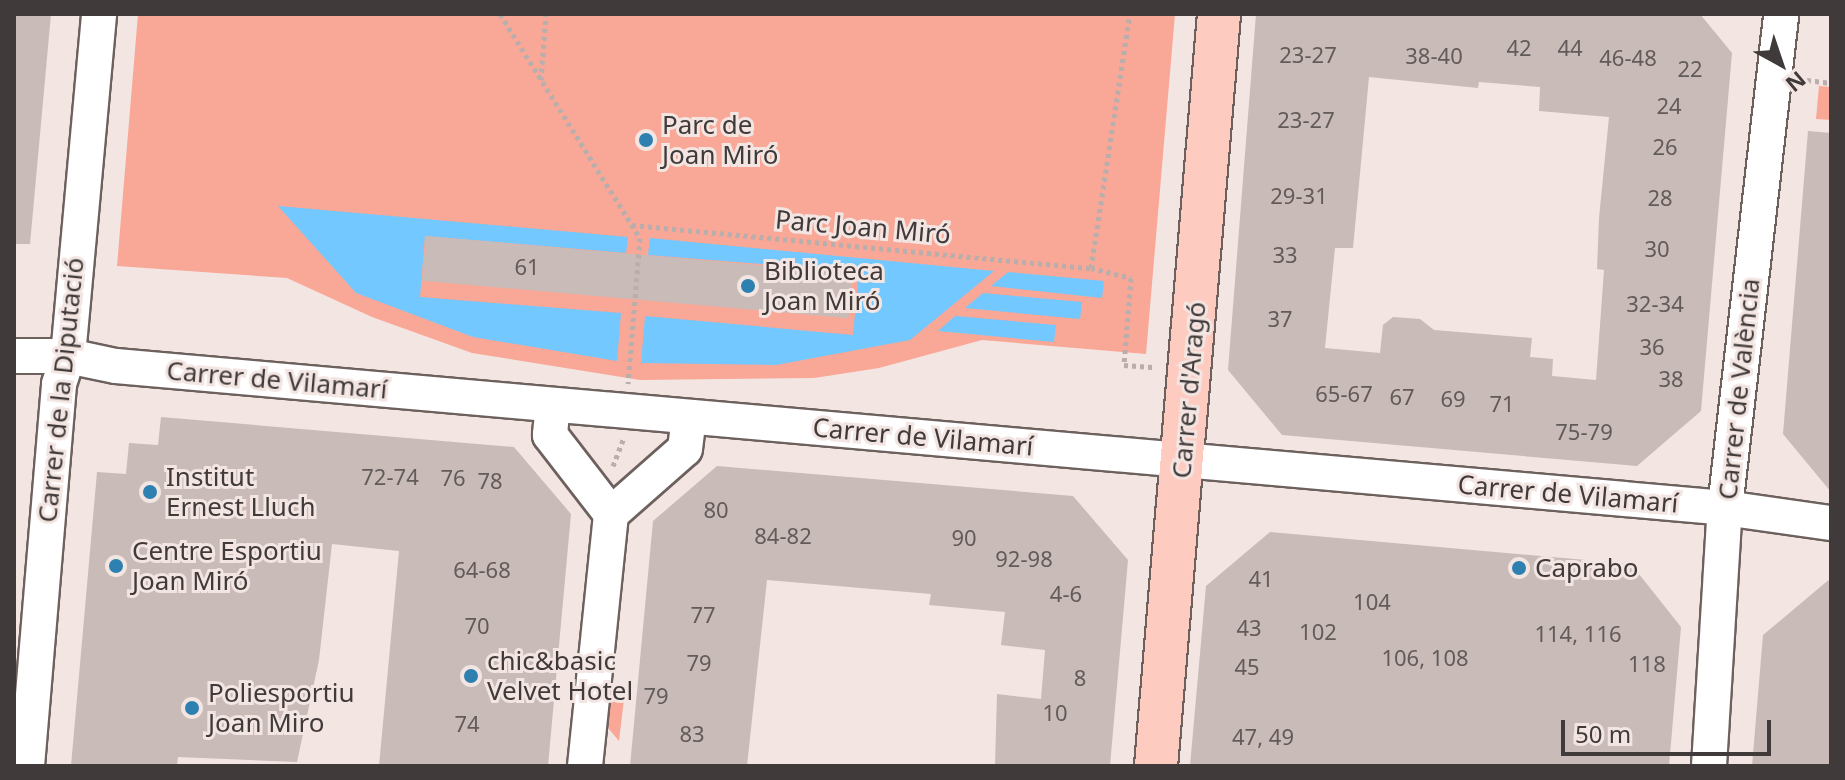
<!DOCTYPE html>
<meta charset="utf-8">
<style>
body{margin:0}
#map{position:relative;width:1845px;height:780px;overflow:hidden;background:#f3e5e2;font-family:"Noto Sans",sans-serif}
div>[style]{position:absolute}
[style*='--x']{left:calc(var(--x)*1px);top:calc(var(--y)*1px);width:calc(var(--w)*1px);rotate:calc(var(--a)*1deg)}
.green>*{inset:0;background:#f9a796}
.water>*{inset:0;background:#73c8ff}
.building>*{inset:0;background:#c9bbb8;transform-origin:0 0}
.path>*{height:5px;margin-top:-2.5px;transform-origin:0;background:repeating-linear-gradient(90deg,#b9aeac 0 4px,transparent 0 8px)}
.roads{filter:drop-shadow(2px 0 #6d615e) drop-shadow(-2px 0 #6d615e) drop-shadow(0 2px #6d615e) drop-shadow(0 -2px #6d615e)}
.minor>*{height:34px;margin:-17px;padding:0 17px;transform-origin:17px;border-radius:17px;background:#fff}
.major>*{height:42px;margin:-21px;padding:0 21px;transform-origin:21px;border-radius:21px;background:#fecbc1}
.dots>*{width:22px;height:22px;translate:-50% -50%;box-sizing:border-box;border:4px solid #f3e5e2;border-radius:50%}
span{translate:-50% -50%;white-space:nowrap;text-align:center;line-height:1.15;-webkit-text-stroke:6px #f3e5e2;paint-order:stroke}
.number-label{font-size:22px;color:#625b5a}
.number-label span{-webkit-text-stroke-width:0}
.poi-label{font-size:26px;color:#403b3a}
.left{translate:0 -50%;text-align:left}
.street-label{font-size:26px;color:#403b3a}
.frame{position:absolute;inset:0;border:16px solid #403b3a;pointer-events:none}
.north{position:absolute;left:1741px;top:24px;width:80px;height:80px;-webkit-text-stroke:6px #f3e5e2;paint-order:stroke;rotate:140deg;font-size:22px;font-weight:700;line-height:32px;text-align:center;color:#403b3a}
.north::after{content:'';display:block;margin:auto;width:28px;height:36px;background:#403b3a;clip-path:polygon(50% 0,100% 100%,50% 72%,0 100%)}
.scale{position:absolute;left:1561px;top:720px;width:210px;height:36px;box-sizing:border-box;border:4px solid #403b3a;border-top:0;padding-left:10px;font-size:24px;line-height:28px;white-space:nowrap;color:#403b3a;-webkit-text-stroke:6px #f3e5e2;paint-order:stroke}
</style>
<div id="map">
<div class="green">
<div style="clip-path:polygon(138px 14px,1175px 14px,1146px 354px,982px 340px,879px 368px,814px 378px,640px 380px,472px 353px,372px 317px,287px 278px,117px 266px)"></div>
<div style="clip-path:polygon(1819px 86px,1831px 87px,1831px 120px,1816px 119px)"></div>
<div style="clip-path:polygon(598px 697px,624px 699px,619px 741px,597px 715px)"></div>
</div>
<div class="water">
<div style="clip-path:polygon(278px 206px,628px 237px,626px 253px,425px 236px,420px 297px,621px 313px,617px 361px,473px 337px,356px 293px)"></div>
<div style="clip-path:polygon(650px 238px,994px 271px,910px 340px,776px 365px,641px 363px,645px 316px,853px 335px,859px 272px,648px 255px)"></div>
<div style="clip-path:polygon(1008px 272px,1104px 281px,1102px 298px,991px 286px)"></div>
<div style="clip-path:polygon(983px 293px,1082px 302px,1080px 319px,965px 308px)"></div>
<div style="clip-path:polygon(955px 316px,1056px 325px,1054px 342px,938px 331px)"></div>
</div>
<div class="building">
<div style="clip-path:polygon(14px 14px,51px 14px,30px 244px,14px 244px)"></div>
<div style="clip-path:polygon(evenodd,1256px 14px,1700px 14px,1732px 53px,1701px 411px,1637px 466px,1282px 435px,1228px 370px,1256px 14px,1369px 77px,1478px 88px,1479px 82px,1540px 87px,1539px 111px,1609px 117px,1599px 218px,1597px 269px,1604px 270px,1596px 380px,1552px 376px,1553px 359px,1530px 357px,1532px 338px,1434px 330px,1420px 319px,1393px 317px,1383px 325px,1380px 353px,1325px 348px,1335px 248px,1353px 248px,1369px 77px)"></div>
<div style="clip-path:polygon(1808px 131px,1831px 133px,1831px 492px,1783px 434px)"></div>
<div style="left:426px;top:236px;width:428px;height:45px;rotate:5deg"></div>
<div style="clip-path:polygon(161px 417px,514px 447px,571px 514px,548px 766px,379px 766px,399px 551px,332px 544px,319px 660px,297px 762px,178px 757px,177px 766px,71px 766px,97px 472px,126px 474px,129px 443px,158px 445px)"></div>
<div style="clip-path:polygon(717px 466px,1073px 496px,1128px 560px,1110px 766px,995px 766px,997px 694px,1041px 699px,1045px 650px,1001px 645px,1005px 612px,929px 605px,931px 594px,767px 580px,747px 766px,630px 766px,653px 521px)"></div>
<div style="clip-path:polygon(1270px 532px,1631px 564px,1681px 627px,1669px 766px,1190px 766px,1206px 586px)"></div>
<div style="clip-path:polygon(1831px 578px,1831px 766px,1752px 766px,1763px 635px)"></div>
</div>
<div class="path">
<div style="--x:500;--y:14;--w:264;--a:58"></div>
<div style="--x:640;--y:238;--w:146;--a:94.7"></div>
<div style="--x:541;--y:80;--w:66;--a:-85.7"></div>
<div style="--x:1807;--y:80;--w:24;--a:7"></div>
<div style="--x:632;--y:225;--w:461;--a:5.4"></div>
<div style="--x:1091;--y:268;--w:41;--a:14"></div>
<div style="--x:1131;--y:278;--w:87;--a:94.6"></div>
<div style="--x:1124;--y:365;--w:31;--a:4"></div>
<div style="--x:1091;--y:268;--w:257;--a:-81.3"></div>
<div style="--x:613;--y:466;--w:30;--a:-69"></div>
</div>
<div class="roads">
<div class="minor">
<div style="--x:14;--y:356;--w:54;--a:0"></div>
<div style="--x:68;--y:356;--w:49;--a:11.8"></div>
<div style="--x:116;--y:366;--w:1615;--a:5.04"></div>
<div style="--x:1725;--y:508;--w:107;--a:8.1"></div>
<div style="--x:553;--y:405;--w:30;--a:96"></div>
<div style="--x:550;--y:435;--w:100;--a:52.3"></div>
<div style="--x:27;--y:766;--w:383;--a:-85.2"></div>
<div style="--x:59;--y:384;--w:29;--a:-72"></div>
<div style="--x:68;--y:356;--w:343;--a:-84.8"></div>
<div style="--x:585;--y:766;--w:253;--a:-84.1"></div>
<div style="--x:611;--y:514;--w:98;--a:-41.3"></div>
<div style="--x:685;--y:449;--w:32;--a:-83"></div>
<div style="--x:1709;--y:766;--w:258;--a:-86.5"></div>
<div style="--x:1725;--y:508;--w:497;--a:-83.5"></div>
</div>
<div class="major">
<div style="--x:1156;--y:766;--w:755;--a:-85.21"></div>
</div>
</div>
<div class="dots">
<div style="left:646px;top:140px;background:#2d80b0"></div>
<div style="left:748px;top:286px;background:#2d80b0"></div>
<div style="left:150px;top:492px;background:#2d80b0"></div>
<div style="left:116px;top:566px;background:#2d80b0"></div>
<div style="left:1519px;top:568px;background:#2d80b0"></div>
<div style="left:471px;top:676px;background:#2d80b0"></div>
<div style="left:192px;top:708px;background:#2d80b0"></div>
</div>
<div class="number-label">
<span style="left:1519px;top:48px">42</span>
<span style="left:1570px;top:48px">44</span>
<span style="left:1308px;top:55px">23-27</span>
<span style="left:1434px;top:56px">38-40</span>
<span style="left:1628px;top:58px">46-48</span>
<span style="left:1690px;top:69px">22</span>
<span style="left:1669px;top:106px">24</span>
<span style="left:1306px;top:120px">23-27</span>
<span style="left:1665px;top:147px">26</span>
<span style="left:1299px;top:196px">29-31</span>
<span style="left:1660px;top:198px">28</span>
<span style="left:1657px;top:249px">30</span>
<span style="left:1285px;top:255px">33</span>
<span style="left:527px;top:267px">61</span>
<span style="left:1655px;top:304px">32-34</span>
<span style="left:1280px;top:319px">37</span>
<span style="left:1652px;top:347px">36</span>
<span style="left:1671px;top:379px">38</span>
<span style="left:1344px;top:394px">65-67</span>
<span style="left:1402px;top:397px">67</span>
<span style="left:1453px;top:399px">69</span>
<span style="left:1502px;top:404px">71</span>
<span style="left:1584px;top:432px">75-79</span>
<span style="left:390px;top:477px">72-74</span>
<span style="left:453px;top:478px">76</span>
<span style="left:490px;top:481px">78</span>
<span style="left:716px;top:510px">80</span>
<span style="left:783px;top:536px">84-82</span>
<span style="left:964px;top:538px">90</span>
<span style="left:1024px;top:559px">92-98</span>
<span style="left:482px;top:570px">64-68</span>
<span style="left:1261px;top:579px">41</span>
<span style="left:1066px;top:594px">4-6</span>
<span style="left:1372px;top:602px">104</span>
<span style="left:703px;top:615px">77</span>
<span style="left:477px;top:626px">70</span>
<span style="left:1249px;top:628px">43</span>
<span style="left:1318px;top:632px">102</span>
<span style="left:1578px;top:634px">114, 116</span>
<span style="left:1425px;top:658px">106, 108</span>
<span style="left:699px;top:663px">79</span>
<span style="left:1647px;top:664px">118</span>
<span style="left:1247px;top:667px">45</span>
<span style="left:1080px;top:678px">8</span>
<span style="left:656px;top:696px">79</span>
<span style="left:1055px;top:713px">10</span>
<span style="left:467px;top:724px">74</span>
<span style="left:692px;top:734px">83</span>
<span style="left:1263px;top:737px">47, 49</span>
</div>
<div class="poi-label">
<span class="left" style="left:662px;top:140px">Parc de<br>Joan Miró</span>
<span class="left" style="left:764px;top:286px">Biblioteca<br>Joan Miró</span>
<span class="left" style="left:166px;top:492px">Institut<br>Ernest Lluch</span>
<span class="left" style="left:132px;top:566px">Centre Esportiu<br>Joan Miró</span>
<span class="left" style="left:1535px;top:568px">Caprabo</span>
<span class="left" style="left:487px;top:676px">chic&amp;basic<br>Velvet Hotel</span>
<span class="left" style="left:208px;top:708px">Poliesportiu<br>Joan Miro</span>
</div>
<div class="street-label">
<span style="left:863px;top:227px;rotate:5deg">Parc Joan Miró</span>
<span style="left:277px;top:380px;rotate:5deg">Carrer de Vilamarí</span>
<span style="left:1739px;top:389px;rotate:-84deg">Carrer de València</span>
<span style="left:61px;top:390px;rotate:-84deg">Carrer de la Diputació</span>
<span style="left:1189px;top:390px;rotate:-85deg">Carrer d'Aragó</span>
<span style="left:923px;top:437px;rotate:5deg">Carrer de Vilamarí</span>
<span style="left:1568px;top:494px;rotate:5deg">Carrer de Vilamarí</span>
</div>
<div class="frame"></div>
<div class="north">N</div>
<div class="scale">50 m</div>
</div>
